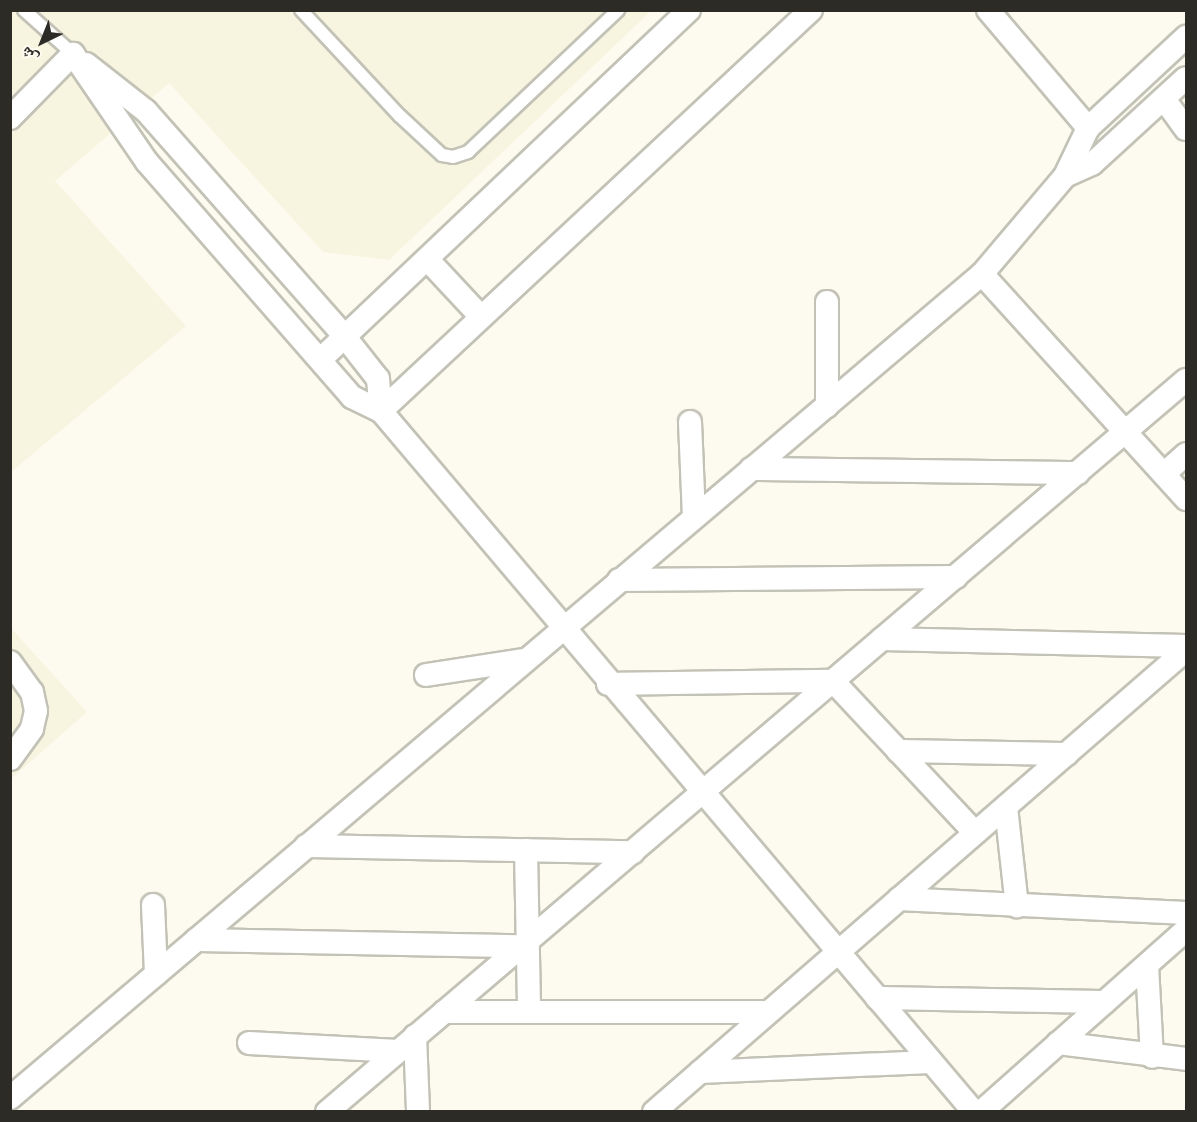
<!DOCTYPE html>
<meta charset="utf-8">
<style>
body{margin:0}
#map{position:relative;width:1197px;height:1122px;overflow:hidden;background:#fdfbef;font-family:Figtree,"Noto Naskh Arabic",sans-serif}
div>[style]{position:absolute}
[style*='--x']{left:calc(var(--x)*1px);top:calc(var(--y)*1px);width:calc(var(--w)*1px);rotate:calc(var(--a)*1deg)}
.built>*{inset:0;background:#f7f5e0}
.roads{filter:drop-shadow(2px 0 #c3c2b6) drop-shadow(-2px 0 #c3c2b6) drop-shadow(0 2px #c3c2b6) drop-shadow(0 -2px #c3c2b6)}
.lane>*{height:12px;margin:-6px;padding:0 6px;transform-origin:6px;border-radius:6px;background:#fff}
.street>*{height:22px;margin:-11px;padding:0 11px;transform-origin:11px;border-radius:11px;background:#fff}
span{translate:-50% -50%;white-space:nowrap;text-align:center;line-height:1.15;-webkit-text-stroke:4.5px #fdfbef;paint-order:stroke}
.frame{position:absolute;inset:0;border:12px solid #2c2b26;pointer-events:none}
.north{position:absolute;left:12px;top:12px;width:60px;height:60px;-webkit-text-stroke:4px #fdfbef;paint-order:stroke;rotate:223deg;font-size:16px;font-weight:700;line-height:24px;text-align:center;color:#2c2b26}
.north::after{content:'';display:block;margin:auto;width:21px;height:27px;background:#2c2b26;clip-path:polygon(50% 0,100% 100%,50% 72%,0 100%)}
</style>
<div id="map">
<div class="built">
<div style="clip-path:polygon(11px 11px,651px 11px,389px 260px,323px 252px,169px 83px,55px 181px,186px 326px,11px 472px)"></div>
<div style="clip-path:polygon(10px 627px,87px 712px,11px 779px,10px 779px)"></div>
</div>
<div class="roads">
<div class="lane">
<div style="--x:24;--y:10;--w:66;--a:41.9"></div>
<div style="--x:301;--y:10;--w:145;--a:47"></div>
<div style="--x:400;--y:116;--w:57;--a:42.9"></div>
<div style="--x:442;--y:155;--w:11;--a:10"></div>
<div style="--x:453;--y:157;--w:16;--a:-18"></div>
<div style="--x:468;--y:152;--w:207;--a:-43.4"></div>
</div>
<div class="street">
<div style="--x:988;--y:10;--w:155;--a:49.7"></div>
<div style="--x:73;--y:54;--w:131;--a:55.6"></div>
<div style="--x:147;--y:162;--w:312;--a:48.9"></div>
<div style="--x:352;--y:397;--w:32;--a:26"></div>
<div style="--x:381;--y:411;--w:918;--a:49.77"></div>
<div style="--x:86;--y:64;--w:76;--a:38.1"></div>
<div style="--x:146;--y:111;--w:301;--a:48.6"></div>
<div style="--x:345;--y:337;--w:53;--a:51.8"></div>
<div style="--x:378;--y:379;--w:32;--a:85"></div>
<div style="--x:1164;--y:99;--w:37;--a:54"></div>
<div style="--x:10;--y:118;--w:90;--a:-45.5"></div>
<div style="--x:1065;--y:176;--w:30;--a:-24"></div>
<div style="--x:1092;--y:164;--w:127;--a:-42.5"></div>
<div style="--x:427;--y:259;--w:79;--a:47"></div>
<div style="--x:982;--y:274;--w:304;--a:47.8"></div>
<div style="--x:321;--y:359;--w:507;--a:-43.48"></div>
<div style="--x:827;--y:406;--w:104;--a:-90"></div>
<div style="--x:381;--y:411;--w:588;--a:-43"></div>
<div style="--x:690;--y:422;--w:95;--a:87.6"></div>
<div style="--x:751;--y:469;--w:327;--a:0.7"></div>
<div style="--x:1164;--y:474;--w:30;--a:-42"></div>
<div style="--x:619;--y:580;--w:337;--a:-0.5"></div>
<div style="--x:882;--y:639;--w:304;--a:1.3"></div>
<div style="--x:10;--y:662;--w:37;--a:54"></div>
<div style="--x:32;--y:692;--w:19;--a:78"></div>
<div style="--x:36;--y:711;--w:18;--a:103"></div>
<div style="--x:32;--y:729;--w:37;--a:126"></div>
<div style="--x:426;--y:675;--w:98;--a:-8.8"></div>
<div style="--x:608;--y:684;--w:225;--a:-0.8"></div>
<div style="--x:833;--y:681;--w:208;--a:46.9"></div>
<div style="--x:898;--y:751;--w:169;--a:1"></div>
<div style="--x:1006;--y:807;--w:100;--a:83.7"></div>
<div style="--x:306;--y:846;--w:327;--a:1.1"></div>
<div style="--x:526;--y:850;--w:161;--a:88.9"></div>
<div style="--x:899;--y:899;--w:287;--a:2.8"></div>
<div style="--x:153;--y:905;--w:69;--a:87.5"></div>
<div style="--x:196;--y:940;--w:325;--a:1.1"></div>
<div style="--x:1147;--y:965;--w:92;--a:86.9"></div>
<div style="--x:877;--y:998;--w:228;--a:1"></div>
<div style="--x:444;--y:1012;--w:324;--a:0"></div>
<div style="--x:415;--y:1036;--w:76;--a:87.7"></div>
<div style="--x:249;--y:1043;--w:149;--a:3.1"></div>
<div style="--x:1058;--y:1043;--w:129;--a:7.1"></div>
<div style="--x:700;--y:1072;--w:231;--a:-2.5"></div>
<div style="--x:10;--y:1098;--w:1274;--a:-40.29"></div>
<div style="--x:982;--y:274;--w:128;--a:-49.7"></div>
<div style="--x:1065;--y:176;--w:53;--a:-64.4"></div>
<div style="--x:1088;--y:128;--w:134;--a:-42.9"></div>
<div style="--x:327;--y:1112;--w:1129;--a:-40.44"></div>
<div style="--x:654;--y:1112;--w:705;--a:-40.97"></div>
<div style="--x:981;--y:1112;--w:274;--a:-41.6"></div>
</div>
</div>
<div class="frame"></div>
<div class="north">ش</div>
</div>
